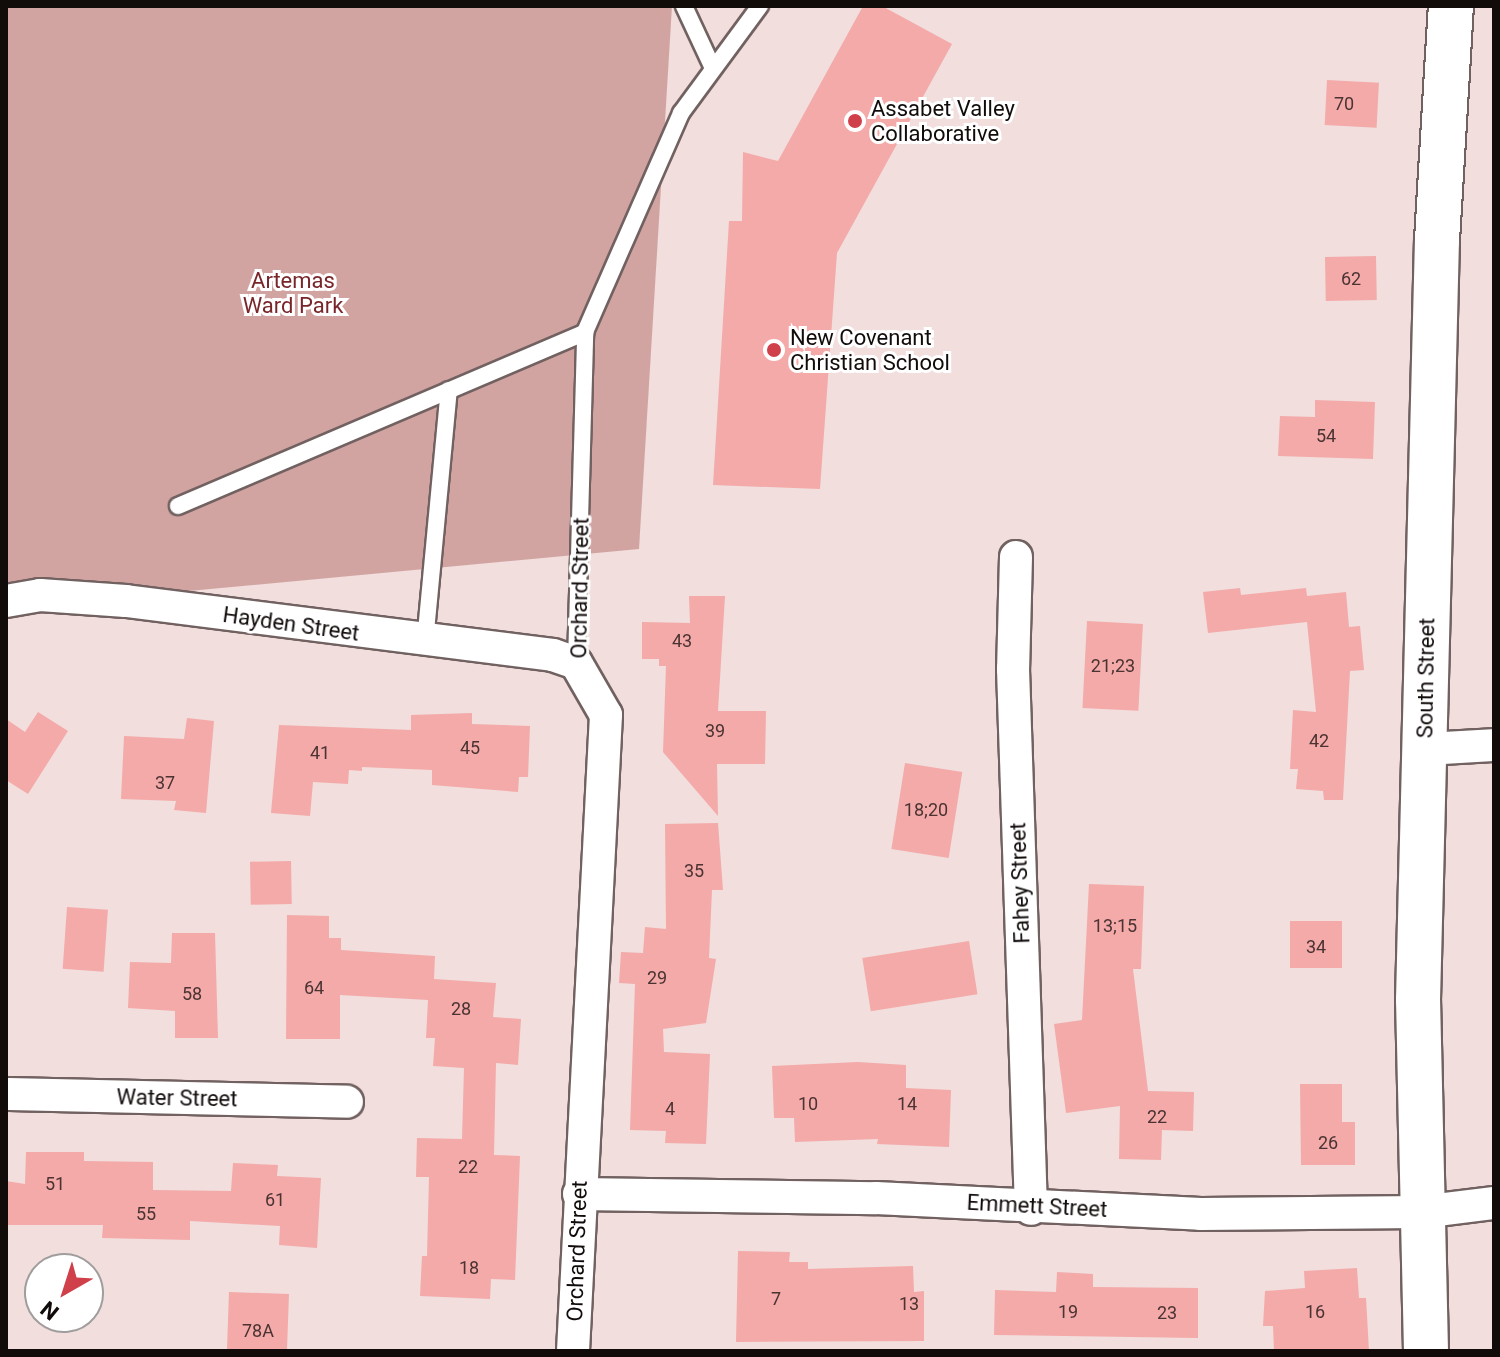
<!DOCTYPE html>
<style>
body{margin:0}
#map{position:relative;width:1500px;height:1357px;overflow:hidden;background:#f1dedd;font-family:Roboto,sans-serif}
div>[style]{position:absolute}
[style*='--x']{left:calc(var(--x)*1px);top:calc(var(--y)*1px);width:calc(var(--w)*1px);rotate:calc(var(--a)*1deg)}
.green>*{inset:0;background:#d1a4a2}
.building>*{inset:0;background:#f3aaa9;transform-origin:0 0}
.roads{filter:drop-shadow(2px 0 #716160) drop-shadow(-2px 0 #716160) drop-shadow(0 2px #716160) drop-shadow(0 -2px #716160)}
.service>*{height:16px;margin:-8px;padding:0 8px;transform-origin:8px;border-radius:8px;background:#fff}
.minor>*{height:32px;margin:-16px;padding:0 16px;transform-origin:16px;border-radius:16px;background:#fff}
.secondary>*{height:44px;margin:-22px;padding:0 22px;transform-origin:22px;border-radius:22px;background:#fff}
.dots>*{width:22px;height:22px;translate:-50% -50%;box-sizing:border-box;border:4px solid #fff;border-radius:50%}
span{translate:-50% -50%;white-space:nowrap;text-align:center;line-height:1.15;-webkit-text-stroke:6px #fff;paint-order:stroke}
.number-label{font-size:18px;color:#4a3332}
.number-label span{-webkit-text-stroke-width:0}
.poi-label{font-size:22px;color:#110b0a}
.left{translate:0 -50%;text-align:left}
.park-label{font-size:22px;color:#79262b}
.street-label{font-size:22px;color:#110b0a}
.frame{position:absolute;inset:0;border:8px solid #110b0a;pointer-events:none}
.north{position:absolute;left:24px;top:1253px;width:80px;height:80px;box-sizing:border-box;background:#fff;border:2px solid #a09d9d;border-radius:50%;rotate:219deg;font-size:22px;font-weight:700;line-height:32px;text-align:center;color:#110b0a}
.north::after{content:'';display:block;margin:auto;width:28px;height:36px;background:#d0404b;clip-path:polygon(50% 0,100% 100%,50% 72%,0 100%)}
</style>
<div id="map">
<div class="green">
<div style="clip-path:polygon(6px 6px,672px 6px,639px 549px,6px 608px)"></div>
</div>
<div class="building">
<div style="clip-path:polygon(863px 6px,882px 6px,952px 44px,837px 253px,820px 489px,713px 485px,729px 221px,742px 221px,743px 152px,778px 161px)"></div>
<div style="left:1327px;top:80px;width:52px;height:45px;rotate:3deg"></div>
<div style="left:1376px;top:256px;width:44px;height:51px;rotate:89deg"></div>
<div style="clip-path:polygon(1315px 400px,1375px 402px,1373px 459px,1278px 456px,1280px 416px,1315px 417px)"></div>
<div style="clip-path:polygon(1240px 588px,1241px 595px,1306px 588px,1307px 596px,1346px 592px,1349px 627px,1360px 626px,1364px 670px,1350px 671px,1343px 800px,1324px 800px,1323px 791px,1296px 789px,1298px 769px,1290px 769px,1293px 710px,1316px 712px,1307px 622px,1208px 633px,1203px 592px)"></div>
<div style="clip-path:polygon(689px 596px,725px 596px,718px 711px,766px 711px,765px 764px,717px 764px,718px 816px,663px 752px,666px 666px,659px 666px,659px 659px,642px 659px,642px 622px,690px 623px)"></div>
<div style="left:1087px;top:621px;width:56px;height:87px;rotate:3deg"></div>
<div style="clip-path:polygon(38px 712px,68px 731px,28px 794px,6px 780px,6px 719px,25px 732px)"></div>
<div style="clip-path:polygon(472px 713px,472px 724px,530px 726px,528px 777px,519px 777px,518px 792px,432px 785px,432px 770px,362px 767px,362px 771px,349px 770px,348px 784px,313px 782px,310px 816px,271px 813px,279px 725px,411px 730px,411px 715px)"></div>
<div style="clip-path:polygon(187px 718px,214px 721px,206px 813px,174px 810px,176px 801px,121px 799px,124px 736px,184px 739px)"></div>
<div style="left:905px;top:763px;width:58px;height:87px;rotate:9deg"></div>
<div style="clip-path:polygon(718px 823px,723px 890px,712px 890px,709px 958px,716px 959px,706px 1023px,663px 1029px,664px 1052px,710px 1054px,706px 1144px,665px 1143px,666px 1131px,630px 1130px,635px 984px,619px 983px,621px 952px,643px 953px,645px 927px,666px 929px,665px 824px)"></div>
<div style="left:291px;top:861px;width:43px;height:41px;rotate:89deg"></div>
<div style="clip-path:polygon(1089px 884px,1144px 886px,1141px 969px,1133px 969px,1148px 1091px,1194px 1092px,1193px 1131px,1162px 1130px,1161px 1160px,1119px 1159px,1120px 1106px,1066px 1113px,1054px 1024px,1082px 1020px)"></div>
<div style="left:67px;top:907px;width:41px;height:62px;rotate:4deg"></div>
<div style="clip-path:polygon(287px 915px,329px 916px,329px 938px,341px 938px,341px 950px,435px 956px,434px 979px,496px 983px,493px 1017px,521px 1019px,518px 1065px,496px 1063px,494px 1155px,520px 1156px,515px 1280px,491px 1279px,490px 1299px,420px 1296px,422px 1256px,427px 1256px,429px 1177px,416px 1177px,417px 1138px,462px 1139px,464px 1068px,433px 1066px,435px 1038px,426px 1038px,428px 1000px,340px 995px,340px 1039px,286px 1039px)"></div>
<div style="left:1342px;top:921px;width:47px;height:52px;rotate:90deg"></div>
<div style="clip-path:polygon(172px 933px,215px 933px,218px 1038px,175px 1038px,175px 1011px,128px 1008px,130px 962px,171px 963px)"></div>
<div style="left:969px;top:941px;width:54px;height:108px;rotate:81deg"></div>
<div style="clip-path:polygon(858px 1062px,906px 1065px,906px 1088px,951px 1090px,949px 1147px,877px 1144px,878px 1139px,795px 1142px,794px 1118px,774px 1118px,772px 1066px)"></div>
<div style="clip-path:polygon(1300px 1084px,1342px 1084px,1342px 1122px,1355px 1122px,1355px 1165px,1301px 1165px)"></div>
<div style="clip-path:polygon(26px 1152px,84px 1152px,84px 1161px,153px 1162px,153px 1190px,231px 1191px,233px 1163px,278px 1165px,277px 1176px,321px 1178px,317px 1248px,279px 1245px,280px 1226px,190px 1221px,190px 1240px,102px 1238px,103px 1225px,6px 1225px,6px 1181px,25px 1184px)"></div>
<div style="clip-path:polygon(738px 1251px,790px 1252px,789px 1262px,808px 1262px,808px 1269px,913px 1266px,914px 1292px,924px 1291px,924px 1341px,736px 1342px)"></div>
<div style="clip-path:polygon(1357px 1268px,1359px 1298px,1366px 1298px,1369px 1351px,1274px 1351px,1273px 1326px,1263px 1326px,1265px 1291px,1305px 1288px,1304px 1271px)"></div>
<div style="clip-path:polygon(1057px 1272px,1093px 1274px,1093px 1287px,1198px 1288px,1198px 1338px,994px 1335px,995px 1290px,1056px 1292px)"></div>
<div style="left:229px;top:1292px;width:60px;height:59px;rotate:2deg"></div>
</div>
<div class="roads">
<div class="service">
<div style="--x:684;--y:6;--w:66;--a:65"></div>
<div style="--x:178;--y:506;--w:443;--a:-23.1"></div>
<div style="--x:425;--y:642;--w:253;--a:-84.6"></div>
<div style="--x:576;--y:663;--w:331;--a:-88.4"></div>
<div style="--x:585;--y:332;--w:239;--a:-66.3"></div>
<div style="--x:681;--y:113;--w:133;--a:-53.6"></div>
</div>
<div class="minor">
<div style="--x:1016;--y:557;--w:112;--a:91.5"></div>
<div style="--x:1013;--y:669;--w:540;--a:88.09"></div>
<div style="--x:6;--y:601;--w:35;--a:-10"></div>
<div style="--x:40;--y:595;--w:86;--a:4"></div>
<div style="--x:126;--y:601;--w:430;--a:7.2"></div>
<div style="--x:553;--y:655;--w:24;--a:19"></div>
<div style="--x:576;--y:663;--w:60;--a:60"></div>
<div style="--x:606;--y:715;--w:637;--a:92.97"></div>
<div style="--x:1425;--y:749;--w:69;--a:-3.3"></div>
<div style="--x:6;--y:1094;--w:341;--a:1.3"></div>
<div style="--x:579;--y:1194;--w:297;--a:0.8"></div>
<div style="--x:876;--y:1198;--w:325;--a:2.8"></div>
<div style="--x:1201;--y:1214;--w:220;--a:-0.5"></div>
<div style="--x:1421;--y:1212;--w:74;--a:-7"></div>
</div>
<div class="secondary">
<div style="--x:1426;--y:1351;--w:351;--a:-91.3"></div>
<div style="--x:1418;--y:1000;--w:760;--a:-88.57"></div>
<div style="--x:1437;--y:240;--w:234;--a:-86.6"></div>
</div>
</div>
<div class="dots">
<div style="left:855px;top:121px;background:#d0404b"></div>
<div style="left:774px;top:350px;background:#d0404b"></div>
</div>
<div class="number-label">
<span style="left:1344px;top:104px">70</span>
<span style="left:1351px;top:279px">62</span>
<span style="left:1326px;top:436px">54</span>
<span style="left:682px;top:641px">43</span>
<span style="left:1113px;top:666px">21;23</span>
<span style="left:715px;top:731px">39</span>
<span style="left:1319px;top:741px">42</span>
<span style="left:470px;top:748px">45</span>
<span style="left:320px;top:753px">41</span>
<span style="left:165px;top:783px">37</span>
<span style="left:926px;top:810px">18;20</span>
<span style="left:694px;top:871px">35</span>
<span style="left:1115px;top:926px">13;15</span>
<span style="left:1316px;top:947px">34</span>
<span style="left:657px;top:978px">29</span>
<span style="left:314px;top:988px">64</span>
<span style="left:192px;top:994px">58</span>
<span style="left:461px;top:1009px">28</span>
<span style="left:808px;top:1104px">10</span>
<span style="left:907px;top:1104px">14</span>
<span style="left:670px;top:1109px">4</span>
<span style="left:1157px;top:1117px">22</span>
<span style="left:1328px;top:1143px">26</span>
<span style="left:468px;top:1167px">22</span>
<span style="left:55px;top:1184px">51</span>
<span style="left:275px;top:1200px">61</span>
<span style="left:146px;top:1214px">55</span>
<span style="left:469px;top:1268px">18</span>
<span style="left:776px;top:1299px">7</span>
<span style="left:909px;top:1304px">13</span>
<span style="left:1068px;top:1312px">19</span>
<span style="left:1315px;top:1312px">16</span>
<span style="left:1167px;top:1313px">23</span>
<span style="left:258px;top:1331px">78A</span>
</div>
<div class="poi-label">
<span class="left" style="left:871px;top:121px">Assabet Valley<br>Collaborative</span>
<span class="left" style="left:790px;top:350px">New Covenant<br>Christian School</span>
</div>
<div class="park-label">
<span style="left:293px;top:293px">Artemas<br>Ward Park</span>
</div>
<div class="street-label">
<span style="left:580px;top:588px;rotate:-89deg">Orchard Street</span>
<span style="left:291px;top:624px;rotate:8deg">Hayden Street</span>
<span style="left:1426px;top:678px;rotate:-89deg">South Street</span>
<span style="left:1020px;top:883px;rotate:-92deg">Fahey Street</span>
<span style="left:177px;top:1098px;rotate:1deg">Water Street</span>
<span style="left:1037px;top:1206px;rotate:3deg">Emmett Street</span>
<span style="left:577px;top:1251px;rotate:-88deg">Orchard Street</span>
</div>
<div class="frame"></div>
<div class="north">N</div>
</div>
